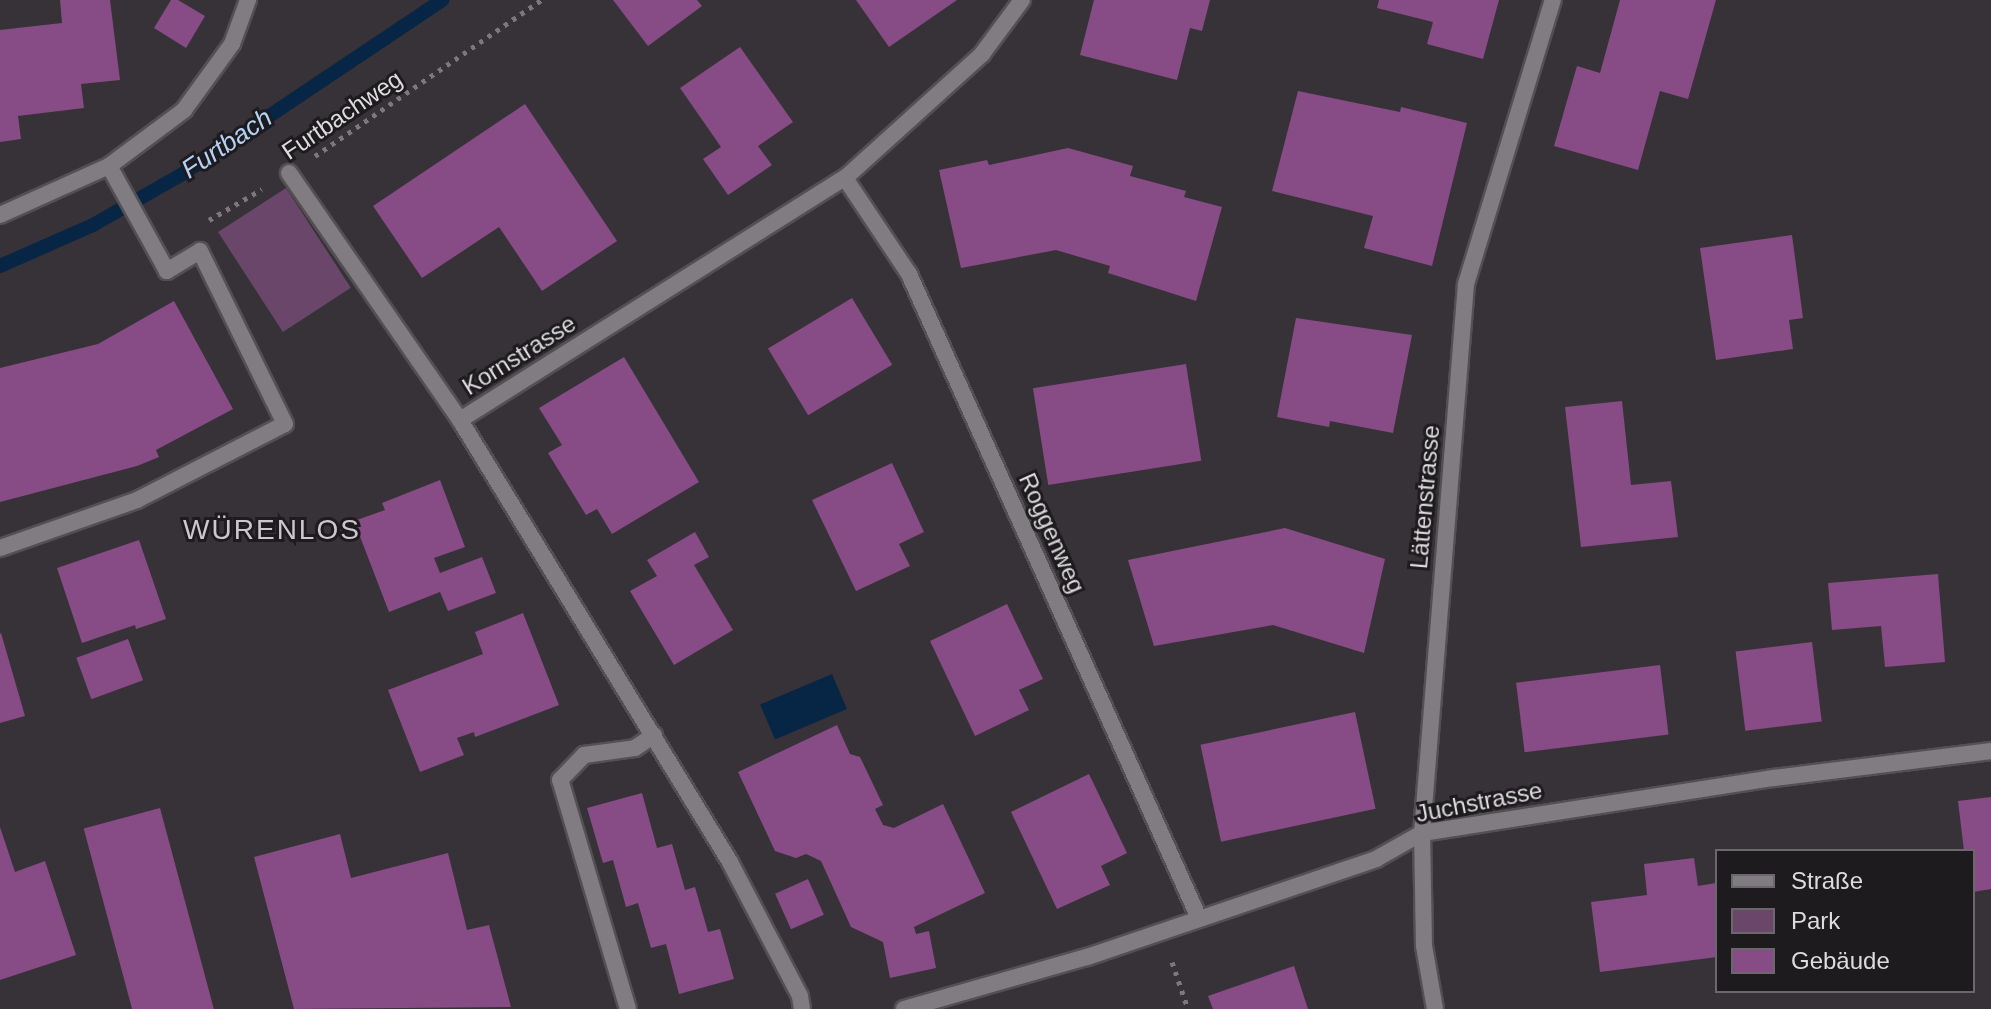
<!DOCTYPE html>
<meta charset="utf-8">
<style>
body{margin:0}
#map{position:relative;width:1991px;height:1009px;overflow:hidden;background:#373237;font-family:Arial,sans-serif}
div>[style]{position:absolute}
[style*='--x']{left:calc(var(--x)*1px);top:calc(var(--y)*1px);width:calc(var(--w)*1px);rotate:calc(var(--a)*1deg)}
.green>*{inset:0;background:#6a476a;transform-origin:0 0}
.water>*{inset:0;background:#072545;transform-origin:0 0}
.stream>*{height:14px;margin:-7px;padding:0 7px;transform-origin:7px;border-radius:7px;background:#072545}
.building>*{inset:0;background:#874b86;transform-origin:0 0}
.path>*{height:5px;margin-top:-2.5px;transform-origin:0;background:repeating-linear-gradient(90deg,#7c787c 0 4px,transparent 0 10px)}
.roads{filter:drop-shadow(2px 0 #535053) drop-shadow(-2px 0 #535053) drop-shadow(0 2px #535053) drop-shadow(0 -2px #535053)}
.lane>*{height:16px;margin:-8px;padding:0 8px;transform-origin:8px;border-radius:8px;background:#817c81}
.street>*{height:16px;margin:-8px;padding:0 8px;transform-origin:8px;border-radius:8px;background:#817c81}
span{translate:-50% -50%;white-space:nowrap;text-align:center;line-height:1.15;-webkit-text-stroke:6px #1d1b1d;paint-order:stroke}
.street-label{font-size:24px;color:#dddbdd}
.water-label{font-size:26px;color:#b5d2f4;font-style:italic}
.quarter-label{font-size:28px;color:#cdc7cd;letter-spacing:2px}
.legend{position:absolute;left:1715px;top:849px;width:260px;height:144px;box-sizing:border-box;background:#1d1b1d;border:2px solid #6a686a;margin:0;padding:10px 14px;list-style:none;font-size:24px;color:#dddbdd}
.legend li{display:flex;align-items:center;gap:16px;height:40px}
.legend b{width:40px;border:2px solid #6a686a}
</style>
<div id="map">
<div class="green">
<div style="left:286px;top:188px;width:119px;height:81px;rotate:57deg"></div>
</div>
<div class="water">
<div style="left:832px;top:674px;width:38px;height:78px;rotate:67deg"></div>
</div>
<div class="stream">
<div style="--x:0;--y:266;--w:102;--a:-23.8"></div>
<div style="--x:93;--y:225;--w:105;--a:-29.7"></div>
<div style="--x:184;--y:173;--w:311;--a:-33.8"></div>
</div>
<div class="building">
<div style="clip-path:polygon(60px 0,110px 0,120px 80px,81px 84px,84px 108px,18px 116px,21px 139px,0 142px,0 30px,62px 23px)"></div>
<div style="clip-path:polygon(171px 0,178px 0,205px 16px,186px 48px,154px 28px)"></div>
<div style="clip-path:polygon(613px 0,697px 0,702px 6px,648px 46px)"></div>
<div style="clip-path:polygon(856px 0,957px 0,889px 47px)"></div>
<div style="clip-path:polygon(1094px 0,1210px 0,1202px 31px,1190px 28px,1177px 80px,1080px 55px)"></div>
<div style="clip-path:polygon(1379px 0,1499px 0,1483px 59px,1427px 44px,1433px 22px,1377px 8px)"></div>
<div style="clip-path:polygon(1620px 0,1716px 0,1688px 99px,1660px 91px,1638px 170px,1554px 146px,1577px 66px,1600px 73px)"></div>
<div style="clip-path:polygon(740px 47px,793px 122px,758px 146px,772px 165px,728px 195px,703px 159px,721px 147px,680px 88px)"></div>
<div style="clip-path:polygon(1298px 91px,1400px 112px,1401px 107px,1467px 123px,1432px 266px,1364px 248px,1373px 216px,1272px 191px)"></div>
<div style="clip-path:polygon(525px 104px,617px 241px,542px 291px,499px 227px,422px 278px,373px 206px)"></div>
<div style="clip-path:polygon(1068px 148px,1133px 166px,1130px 176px,1186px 191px,1184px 197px,1222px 207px,1196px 301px,1108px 273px,1110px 266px,1056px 250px,961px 268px,939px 170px,987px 160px,989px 165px)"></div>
<div style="clip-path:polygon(1792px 235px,1803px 318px,1789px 320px,1793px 349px,1716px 360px,1700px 248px)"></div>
<div style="left:852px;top:298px;width:78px;height:98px;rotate:59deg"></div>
<div style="clip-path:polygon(174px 301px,233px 409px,156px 450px,159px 457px,137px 466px,0 502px,0 368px,98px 344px)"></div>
<div style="clip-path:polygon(1296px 318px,1412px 335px,1393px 433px,1330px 421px,1329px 427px,1277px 417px)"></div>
<div style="clip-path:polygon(624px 357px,699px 482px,612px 534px,597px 509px,586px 515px,548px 453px,562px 445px,539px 408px)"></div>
<div style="left:1186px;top:364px;width:98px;height:155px;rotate:81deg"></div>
<div style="clip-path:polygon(1622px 401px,1631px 485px,1671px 481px,1678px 537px,1581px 547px,1565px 407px)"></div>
<div style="clip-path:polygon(892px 463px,924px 532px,899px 544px,910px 566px,856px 591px,812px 500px)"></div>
<div style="clip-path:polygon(440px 480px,465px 547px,434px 558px,440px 573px,482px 557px,496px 593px,448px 611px,440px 592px,389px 612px,354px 521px,385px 510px,382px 503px)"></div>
<div style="clip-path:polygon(1285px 528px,1385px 559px,1364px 653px,1273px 625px,1154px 646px,1128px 560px)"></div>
<div style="clip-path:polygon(695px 532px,709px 557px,694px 565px,733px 630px,674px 665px,630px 591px,657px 576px,647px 560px)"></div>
<div style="clip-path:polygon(139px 540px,166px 619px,136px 629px,135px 625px,82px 643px,57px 568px)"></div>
<div style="clip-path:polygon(1938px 574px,1945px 662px,1885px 667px,1881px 626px,1832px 630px,1828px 583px)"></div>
<div style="clip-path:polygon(1007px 604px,1043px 679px,1019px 690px,1029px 710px,975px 736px,930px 641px)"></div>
<div style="clip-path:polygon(523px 613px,559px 705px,475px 737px,474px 732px,457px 738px,464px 755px,420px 772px,388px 690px,483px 654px,475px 632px)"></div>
<div style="clip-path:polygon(1px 633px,25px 716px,0 723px,0 634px)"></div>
<div style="left:128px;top:639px;width:44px;height:55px;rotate:70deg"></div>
<div style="left:1812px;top:642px;width:80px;height:77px;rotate:83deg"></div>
<div style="left:1660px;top:665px;width:70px;height:145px;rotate:83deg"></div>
<div style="left:1355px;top:712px;width:99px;height:158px;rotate:78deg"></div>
<div style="clip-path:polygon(837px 725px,850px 754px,860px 757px,883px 805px,875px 809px,883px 825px,894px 828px,943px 804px,985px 893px,914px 927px,916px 934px,929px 931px,936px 968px,890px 978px,883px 942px,851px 927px,821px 861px,806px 854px,796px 858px,775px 851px,738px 772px)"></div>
<div style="clip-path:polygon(1089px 774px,1127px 853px,1101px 866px,1110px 885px,1057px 909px,1011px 812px)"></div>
<div style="clip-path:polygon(642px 793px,657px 848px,672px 844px,685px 890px,695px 887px,708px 932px,720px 929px,734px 979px,679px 994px,666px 944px,651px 948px,638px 903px,626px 907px,613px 860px,603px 863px,587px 808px)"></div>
<div style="clip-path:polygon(1991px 797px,1991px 889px,1973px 892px,1973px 851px,1964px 851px,1958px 801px)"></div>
<div style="left:160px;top:808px;width:208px;height:79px;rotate:75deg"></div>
<div style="clip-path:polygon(0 827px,15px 872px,45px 861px,76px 955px,0 980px)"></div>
<div style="clip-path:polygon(340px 834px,351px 878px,448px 853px,467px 930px,489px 925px,511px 1007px,294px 1009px,254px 857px)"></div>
<div style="clip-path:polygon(1694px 858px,1698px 886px,1716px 883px,1717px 957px,1600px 972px,1591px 902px,1647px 895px,1644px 864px)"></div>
<div style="left:808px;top:879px;width:39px;height:36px;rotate:66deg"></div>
<div style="clip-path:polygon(1294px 966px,1308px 1009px,1213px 1009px,1208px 996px)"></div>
</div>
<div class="path">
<div style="--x:315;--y:156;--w:275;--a:-34.6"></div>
<div style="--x:209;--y:220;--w:61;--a:-30.3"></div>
<div style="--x:1172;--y:962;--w:50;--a:71.2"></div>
</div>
<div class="roads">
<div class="lane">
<div style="--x:0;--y:548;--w:145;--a:-19.3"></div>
<div style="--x:137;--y:500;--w:166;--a:-27.2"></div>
<div style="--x:285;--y:424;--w:193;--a:-116.2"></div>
<div style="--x:200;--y:251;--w:39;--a:149"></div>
<div style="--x:167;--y:271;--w:120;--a:-118.9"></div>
<div style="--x:628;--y:1009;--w:239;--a:-106.5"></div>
<div style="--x:560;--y:780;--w:35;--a:-46"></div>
<div style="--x:584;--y:755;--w:51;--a:-7.8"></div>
<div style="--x:635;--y:748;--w:23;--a:-34"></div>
</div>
<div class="street">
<div style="--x:289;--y:173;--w:300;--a:55.3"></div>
<div style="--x:845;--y:178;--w:115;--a:56.3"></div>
<div style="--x:909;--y:274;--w:706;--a:65.76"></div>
<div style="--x:0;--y:215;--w:120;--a:-24.2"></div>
<div style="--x:109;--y:166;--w:94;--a:-36.7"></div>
<div style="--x:184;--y:110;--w:82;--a:-54"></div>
<div style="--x:232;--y:44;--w:47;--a:-70"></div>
<div style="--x:802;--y:1009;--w:13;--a:-99"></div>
<div style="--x:800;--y:996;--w:151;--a:-117.6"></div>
<div style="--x:730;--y:862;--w:518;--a:-121.42"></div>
<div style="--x:460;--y:420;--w:455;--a:-32.2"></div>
<div style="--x:845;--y:178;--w:185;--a:-42.1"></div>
<div style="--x:982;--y:54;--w:67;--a:-53.5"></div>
<div style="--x:904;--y:1009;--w:190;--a:-15.9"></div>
<div style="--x:1087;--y:957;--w:305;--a:-18.7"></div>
<div style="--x:1376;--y:859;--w:53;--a:-29.5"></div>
<div style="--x:1422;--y:833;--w:356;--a:-8.9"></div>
<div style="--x:1774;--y:778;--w:219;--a:-7.1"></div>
<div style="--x:1435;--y:1009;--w:64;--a:-99.9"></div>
<div style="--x:1424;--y:946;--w:113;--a:-91"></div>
<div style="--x:1422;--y:833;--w:551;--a:-85.42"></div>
<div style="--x:1466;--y:284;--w:297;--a:-73"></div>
</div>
</div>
<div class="street-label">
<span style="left:342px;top:115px;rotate:-34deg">Furtbachweg</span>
<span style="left:519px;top:355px;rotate:-32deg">Kornstrasse</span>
<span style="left:1425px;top:497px;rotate:-85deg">Lättenstrasse</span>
<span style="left:1052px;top:533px;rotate:66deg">Roggenweg</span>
<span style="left:1479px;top:802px;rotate:-11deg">Juchstrasse</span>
</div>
<div class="water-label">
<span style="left:227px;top:144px;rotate:-34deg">Furtbach</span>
</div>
<div class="quarter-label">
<span style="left:272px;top:530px">WÜRENLOS</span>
</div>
<ul class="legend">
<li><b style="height:10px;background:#817c81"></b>Straße</li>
<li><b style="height:22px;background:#6a476a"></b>Park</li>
<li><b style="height:22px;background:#874b86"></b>Gebäude</li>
</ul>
</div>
